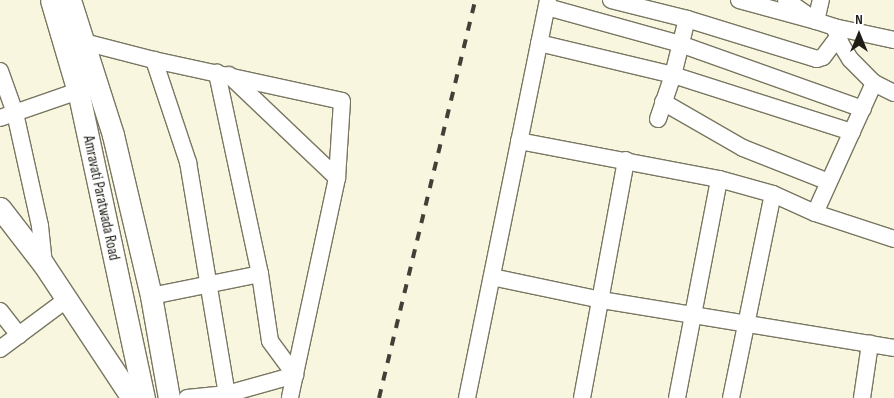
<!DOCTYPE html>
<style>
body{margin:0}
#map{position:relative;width:894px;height:398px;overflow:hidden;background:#f9f6df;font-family:"Sofia Sans Condensed",sans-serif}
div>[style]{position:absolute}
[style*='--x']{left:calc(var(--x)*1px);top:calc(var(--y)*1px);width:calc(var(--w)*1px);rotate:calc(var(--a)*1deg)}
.roads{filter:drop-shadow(1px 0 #797661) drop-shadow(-1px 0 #797661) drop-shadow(0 1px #797661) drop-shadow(0 -1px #797661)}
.minor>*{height:16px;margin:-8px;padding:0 8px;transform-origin:8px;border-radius:8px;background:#fff}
.major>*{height:21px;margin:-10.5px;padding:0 10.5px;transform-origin:10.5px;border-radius:10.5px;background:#fff}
.rail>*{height:4px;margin-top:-2px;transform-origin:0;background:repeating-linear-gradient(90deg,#424036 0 9px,transparent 0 18px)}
span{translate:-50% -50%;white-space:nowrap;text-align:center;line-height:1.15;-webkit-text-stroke:4px #fff;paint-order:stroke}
.street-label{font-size:15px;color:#1f1e16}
.north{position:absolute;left:834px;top:10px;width:50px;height:50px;-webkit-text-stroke:4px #fff;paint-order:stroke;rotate:0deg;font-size:14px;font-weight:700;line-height:20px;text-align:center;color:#1f1e16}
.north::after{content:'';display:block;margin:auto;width:18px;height:22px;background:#1f1e16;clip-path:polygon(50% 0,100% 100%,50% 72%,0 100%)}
</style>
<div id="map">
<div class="roads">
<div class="minor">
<div style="--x:611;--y:0;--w:78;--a:14"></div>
<div style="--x:687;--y:19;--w:136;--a:17.1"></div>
<div style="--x:817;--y:59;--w:6;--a:-18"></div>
<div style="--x:823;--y:57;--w:25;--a:-53"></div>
<div style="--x:739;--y:0;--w:80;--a:15.3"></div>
<div style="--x:816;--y:21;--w:22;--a:-77"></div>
<div style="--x:786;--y:0;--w:37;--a:35"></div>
<div style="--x:816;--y:21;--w:19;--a:18"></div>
<div style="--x:834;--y:27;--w:61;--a:12.2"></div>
<div style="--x:547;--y:7;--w:138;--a:15.5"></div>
<div style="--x:680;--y:44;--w:194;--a:19.6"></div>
<div style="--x:835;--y:29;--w:18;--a:68"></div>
<div style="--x:842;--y:46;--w:15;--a:58"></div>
<div style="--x:850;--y:59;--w:34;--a:45"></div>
<div style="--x:874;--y:83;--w:22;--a:27"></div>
<div style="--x:84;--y:42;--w:72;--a:14.4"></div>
<div style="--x:154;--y:60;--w:192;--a:12.3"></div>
<div style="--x:342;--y:101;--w:77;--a:93.7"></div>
<div style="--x:337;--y:178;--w:225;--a:102.1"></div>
<div style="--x:539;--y:43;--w:138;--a:13.4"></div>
<div style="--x:673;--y:75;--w:188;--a:17.7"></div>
<div style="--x:154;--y:60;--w:108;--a:71.6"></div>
<div style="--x:188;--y:162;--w:235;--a:80.5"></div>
<div style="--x:0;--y:71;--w:45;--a:70.3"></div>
<div style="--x:15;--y:113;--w:116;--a:77.5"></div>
<div style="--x:40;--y:226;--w:39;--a:84"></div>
<div style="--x:229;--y:75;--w:149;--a:43.6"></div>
<div style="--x:663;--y:102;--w:92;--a:29.9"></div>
<div style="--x:743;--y:148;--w:92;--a:21.6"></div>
<div style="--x:0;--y:118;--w:83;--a:-19.1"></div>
<div style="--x:658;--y:119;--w:46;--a:-71.2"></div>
<div style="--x:673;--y:75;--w:58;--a:-76"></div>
<div style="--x:519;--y:141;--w:204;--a:10.8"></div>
<div style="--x:719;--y:179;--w:56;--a:15.5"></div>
<div style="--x:773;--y:194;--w:46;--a:24.3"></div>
<div style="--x:815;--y:213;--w:83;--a:18.2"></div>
<div style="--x:815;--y:213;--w:143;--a:-65.6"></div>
<div style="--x:492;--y:277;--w:111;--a:11.9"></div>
<div style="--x:601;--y:300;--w:297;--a:9.3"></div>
<div style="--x:151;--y:296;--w:111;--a:-11.4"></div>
<div style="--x:0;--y:311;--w:31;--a:52"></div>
<div style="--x:0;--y:349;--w:84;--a:-36.7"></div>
<div style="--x:187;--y:398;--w:40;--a:-5.7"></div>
<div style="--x:227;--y:394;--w:71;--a:-15.6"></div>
<div style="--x:295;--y:375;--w:42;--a:-126.3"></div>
<div style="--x:270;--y:341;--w:68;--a:-98.5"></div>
<div style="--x:260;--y:274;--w:206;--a:-102.1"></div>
<div style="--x:467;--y:398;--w:406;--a:-78.5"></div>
<div style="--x:582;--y:398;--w:242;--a:-79.5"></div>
<div style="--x:677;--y:398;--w:223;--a:-79.1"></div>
<div style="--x:731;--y:398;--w:208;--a:-78.4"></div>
<div style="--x:862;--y:398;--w:55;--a:-81.6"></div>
</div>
<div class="major">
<div style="--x:51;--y:0;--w:99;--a:73.6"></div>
<div style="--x:79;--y:95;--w:310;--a:77.9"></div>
<div style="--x:70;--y:0;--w:142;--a:72.3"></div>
<div style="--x:113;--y:135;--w:165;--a:76.7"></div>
<div style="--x:151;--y:296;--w:104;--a:80"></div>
<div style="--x:0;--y:208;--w:72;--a:52.3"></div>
<div style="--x:44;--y:265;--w:159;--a:56.5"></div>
</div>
</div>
<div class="rail">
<div style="--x:379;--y:398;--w:409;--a:-76.4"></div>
</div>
<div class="street-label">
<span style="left:101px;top:198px;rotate:78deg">Amravati Paratwada Road</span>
</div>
<div class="north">N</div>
</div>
